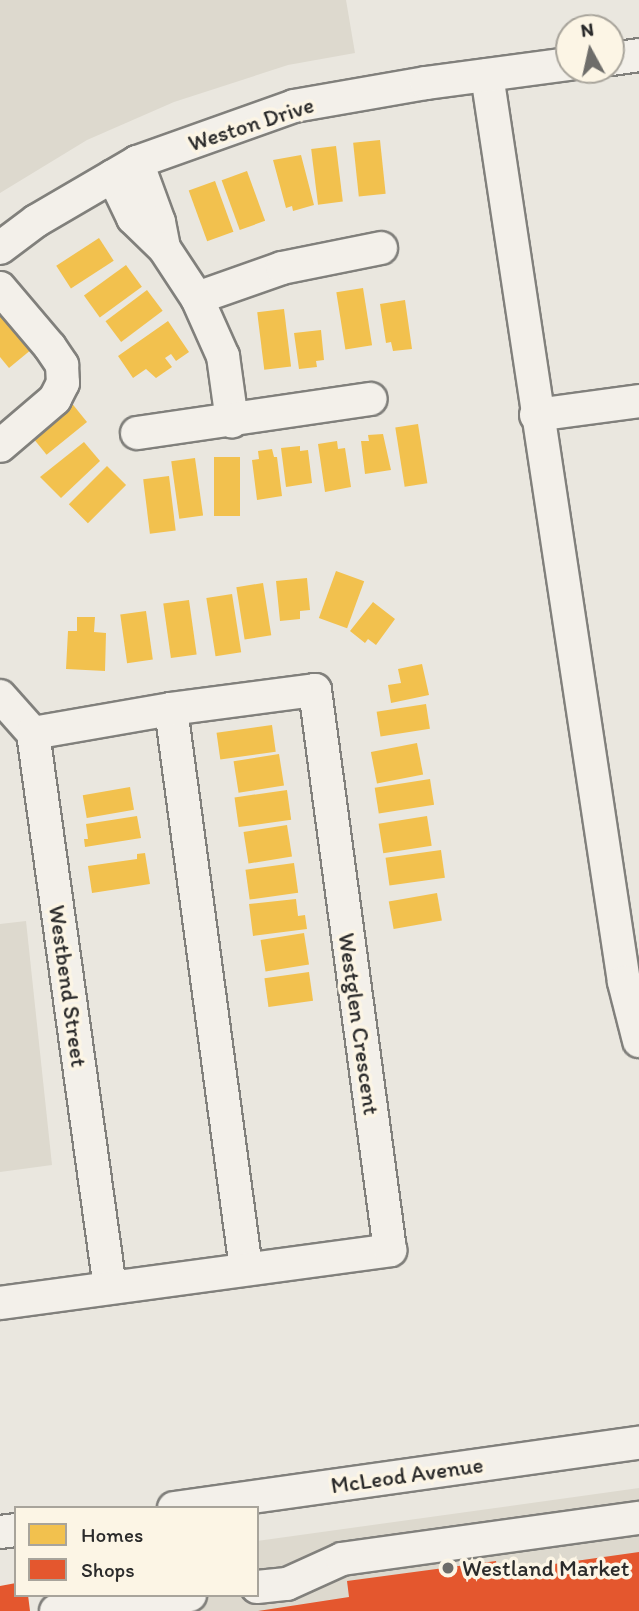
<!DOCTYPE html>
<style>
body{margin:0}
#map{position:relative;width:639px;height:1611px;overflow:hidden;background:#eae7df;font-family:Itim,sans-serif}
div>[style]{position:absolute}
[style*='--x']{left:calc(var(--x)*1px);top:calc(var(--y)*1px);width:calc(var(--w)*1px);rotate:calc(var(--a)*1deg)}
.built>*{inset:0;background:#ddd9ce}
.homes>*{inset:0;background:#f2c14e;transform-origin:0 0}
.shops>*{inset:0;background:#e4572e}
.roads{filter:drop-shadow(2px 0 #81807c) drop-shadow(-2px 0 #81807c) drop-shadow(0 2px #81807c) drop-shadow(0 -2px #81807c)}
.minor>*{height:32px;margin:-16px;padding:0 16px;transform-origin:16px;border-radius:16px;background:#f3f0ea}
.dots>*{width:19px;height:19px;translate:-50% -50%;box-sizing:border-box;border:4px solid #fcf5e5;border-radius:50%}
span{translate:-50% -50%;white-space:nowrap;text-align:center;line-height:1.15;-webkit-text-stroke:7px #fcf5e5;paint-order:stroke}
.street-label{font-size:23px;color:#2b2b2b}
.poi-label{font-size:23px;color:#2b2b2b}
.left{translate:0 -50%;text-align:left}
.legend{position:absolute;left:14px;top:1506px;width:245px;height:91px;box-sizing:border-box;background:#fcf5e5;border:2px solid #a8a49b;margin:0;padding:9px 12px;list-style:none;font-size:21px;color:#2b2b2b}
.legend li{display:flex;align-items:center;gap:14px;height:35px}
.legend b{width:35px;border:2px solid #a8a49b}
.north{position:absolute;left:555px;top:14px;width:70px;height:70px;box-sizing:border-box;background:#fcf5e5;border:2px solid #a8a49b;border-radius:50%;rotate:352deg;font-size:19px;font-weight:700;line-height:28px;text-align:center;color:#2b2b2b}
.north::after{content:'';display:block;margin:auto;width:24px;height:32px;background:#6e6d6a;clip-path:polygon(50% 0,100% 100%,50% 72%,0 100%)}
</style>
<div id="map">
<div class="built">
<div style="clip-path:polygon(0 0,346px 0,355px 53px,288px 65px,174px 102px,87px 140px,0 193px)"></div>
<div style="clip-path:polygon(26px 921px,52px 1165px,0 1172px,0 924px)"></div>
<div style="clip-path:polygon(639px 1488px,639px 1611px,65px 1611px,62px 1595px,257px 1595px,257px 1541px)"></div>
</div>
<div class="homes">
<div style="left:380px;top:140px;width:54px;height:27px;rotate:84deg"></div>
<div style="left:336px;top:146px;width:56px;height:25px;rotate:83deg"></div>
<div style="clip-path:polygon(301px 155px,314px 205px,293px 211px,292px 206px,286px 208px,273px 160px)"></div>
<div style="left:247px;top:171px;width:53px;height:27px;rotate:70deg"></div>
<div style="left:215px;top:181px;width:54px;height:28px;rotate:70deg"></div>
<div style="left:99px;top:238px;width:27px;height:51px;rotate:57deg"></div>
<div style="left:126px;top:265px;width:27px;height:52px;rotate:54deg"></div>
<div style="left:363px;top:288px;width:58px;height:27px;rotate:81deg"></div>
<div style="left:147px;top:290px;width:26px;height:52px;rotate:53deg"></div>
<div style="clip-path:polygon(405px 300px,412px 349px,393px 351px,391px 342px,386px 343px,380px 304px)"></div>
<div style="left:284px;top:309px;width:58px;height:27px;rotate:83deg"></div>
<div style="clip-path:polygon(0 312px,32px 349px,9px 368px,0 357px)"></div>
<div style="clip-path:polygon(168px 321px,189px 352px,176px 361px,171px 354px,165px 358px,172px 367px,156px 378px,146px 369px,133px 378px,118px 356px)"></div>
<div style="clip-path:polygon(321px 330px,324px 360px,316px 361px,317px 367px,299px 369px,294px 333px)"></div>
<div style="left:70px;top:401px;width:27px;height:52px;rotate:51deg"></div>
<div style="left:418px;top:424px;width:60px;height:23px;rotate:81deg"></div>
<div style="clip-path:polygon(383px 434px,391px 470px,365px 474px,361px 441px,369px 441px,368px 435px)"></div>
<div style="clip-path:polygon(337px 441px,338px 449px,345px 448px,351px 487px,325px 492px,318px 444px)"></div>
<div style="clip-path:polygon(84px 442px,100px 461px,61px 498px,40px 477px)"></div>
<div style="clip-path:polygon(300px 446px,300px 451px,308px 450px,312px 483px,286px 487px,281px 448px)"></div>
<div style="clip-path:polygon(272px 449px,274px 457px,277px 457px,282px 496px,257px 500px,252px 460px,259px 459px,258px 451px)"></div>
<div style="left:214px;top:457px;width:26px;height:59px"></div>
<div style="left:195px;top:458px;width:58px;height:24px;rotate:82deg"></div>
<div style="left:107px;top:466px;width:27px;height:54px;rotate:45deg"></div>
<div style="left:169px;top:476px;width:55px;height:26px;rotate:83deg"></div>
<div style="left:336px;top:571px;width:30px;height:50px;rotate:20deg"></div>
<div style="clip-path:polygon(307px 578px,310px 610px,300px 611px,300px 619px,280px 621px,276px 581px)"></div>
<div style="left:263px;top:583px;width:53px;height:27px;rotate:81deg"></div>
<div style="left:232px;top:594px;width:59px;height:26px;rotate:81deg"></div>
<div style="left:189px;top:600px;width:55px;height:26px;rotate:82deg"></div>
<div style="clip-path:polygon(373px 602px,395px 619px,376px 645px,368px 639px,365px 643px,350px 631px)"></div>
<div style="left:146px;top:611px;width:49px;height:26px;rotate:82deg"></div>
<div style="clip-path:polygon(77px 617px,95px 617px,94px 632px,106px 633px,105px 671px,66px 669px,68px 631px,77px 631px)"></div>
<div style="clip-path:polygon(422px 664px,429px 695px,391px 703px,388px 685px,401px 683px,398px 669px)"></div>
<div style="left:426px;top:704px;width:25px;height:50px;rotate:81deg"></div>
<div style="left:272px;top:725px;width:27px;height:56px;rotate:82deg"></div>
<div style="left:417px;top:743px;width:32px;height:47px;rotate:79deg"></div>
<div style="left:279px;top:754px;width:32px;height:46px;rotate:81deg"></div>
<div style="left:430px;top:779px;width:26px;height:56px;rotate:81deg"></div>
<div style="left:130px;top:787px;width:23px;height:48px;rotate:80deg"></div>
<div style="left:287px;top:790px;width:30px;height:53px;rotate:82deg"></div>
<div style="clip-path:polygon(137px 816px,141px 838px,85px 847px,84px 839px,88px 839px,86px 824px)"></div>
<div style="left:427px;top:816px;width:30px;height:49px;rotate:81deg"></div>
<div style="left:287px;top:825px;width:32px;height:44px;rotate:81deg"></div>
<div style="left:441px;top:850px;width:28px;height:56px;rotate:82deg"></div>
<div style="clip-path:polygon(145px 853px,150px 884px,92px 893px,88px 866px,137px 859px,137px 854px)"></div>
<div style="left:294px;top:863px;width:30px;height:49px;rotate:82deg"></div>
<div style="left:437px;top:893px;width:28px;height:49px;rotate:80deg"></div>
<div style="clip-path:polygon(296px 899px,298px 916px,305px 915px,307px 929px,253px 936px,249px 904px)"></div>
<div style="left:304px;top:933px;width:32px;height:44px;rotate:81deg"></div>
<div style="left:309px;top:972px;width:29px;height:45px;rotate:82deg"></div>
</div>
<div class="shops">
<div style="clip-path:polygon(639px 1552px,639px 1611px,258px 1611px,349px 1597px,347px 1581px,496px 1561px,498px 1572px)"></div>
<div style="clip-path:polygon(16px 1583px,16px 1595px,28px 1595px,30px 1611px,0 1611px,0 1586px)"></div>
</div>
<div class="roads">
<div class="minor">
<div style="--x:611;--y:59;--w:28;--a:-8"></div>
<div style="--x:487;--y:75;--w:917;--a:81.41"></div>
<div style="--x:624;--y:982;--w:61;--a:75.7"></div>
<div style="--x:137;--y:162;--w:64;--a:69.9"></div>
<div style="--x:159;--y:222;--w:26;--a:79"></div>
<div style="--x:113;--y:176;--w:47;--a:64.5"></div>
<div style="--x:133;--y:218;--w:43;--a:44.1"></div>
<div style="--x:164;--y:248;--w:60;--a:56.6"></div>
<div style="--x:197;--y:298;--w:64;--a:65.9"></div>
<div style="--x:223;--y:356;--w:66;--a:82.1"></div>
<div style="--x:0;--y:248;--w:45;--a:-36.9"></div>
<div style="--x:36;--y:221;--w:117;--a:-30.3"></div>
<div style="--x:137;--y:162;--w:167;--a:-19.6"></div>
<div style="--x:294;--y:106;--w:134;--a:-9.9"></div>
<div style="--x:426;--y:83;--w:144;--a:-7.6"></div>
<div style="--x:0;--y:288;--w:77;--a:49.7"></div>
<div style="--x:50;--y:347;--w:22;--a:56"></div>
<div style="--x:62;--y:365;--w:18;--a:87"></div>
<div style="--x:63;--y:383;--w:18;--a:117"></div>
<div style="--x:55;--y:399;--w:72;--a:139.5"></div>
<div style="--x:197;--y:298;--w:90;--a:-19.4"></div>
<div style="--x:282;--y:268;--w:101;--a:-11.4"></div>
<div style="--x:536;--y:415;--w:104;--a:-7.7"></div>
<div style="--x:137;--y:433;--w:236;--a:-8.3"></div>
<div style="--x:0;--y:696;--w:50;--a:48.3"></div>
<div style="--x:33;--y:733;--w:560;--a:82.1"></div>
<div style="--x:171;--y:709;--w:565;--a:82.37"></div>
<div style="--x:0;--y:1303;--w:394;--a:-7.7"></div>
<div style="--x:390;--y:1250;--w:565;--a:-97.63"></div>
<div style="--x:315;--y:690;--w:145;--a:172.5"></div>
<div style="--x:171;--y:709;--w:140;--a:170.1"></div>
<div style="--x:174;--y:1508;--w:470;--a:-8"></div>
<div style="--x:0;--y:1532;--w:16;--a:-7"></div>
<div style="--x:257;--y:1587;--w:30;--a:-6"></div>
<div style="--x:287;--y:1584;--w:60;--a:-24.4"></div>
<div style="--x:342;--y:1559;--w:300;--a:-7.9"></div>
<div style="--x:56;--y:1611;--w:135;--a:-6.8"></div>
</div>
</div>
<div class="dots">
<div style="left:448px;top:1568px;background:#6e6d6a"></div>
</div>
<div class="street-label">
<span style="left:251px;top:124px;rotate:-18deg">Weston Drive</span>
<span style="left:68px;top:986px;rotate:82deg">Westbend Street</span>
<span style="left:359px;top:1024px;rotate:82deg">Westglen Crescent</span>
<span style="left:407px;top:1475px;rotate:-8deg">McLeod Avenue</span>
</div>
<div class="poi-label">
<span class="left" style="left:462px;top:1568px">Westland Market</span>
</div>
<ul class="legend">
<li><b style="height:19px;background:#f2c14e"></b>Homes</li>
<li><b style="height:19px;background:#e4572e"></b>Shops</li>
</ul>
<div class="north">N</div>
</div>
